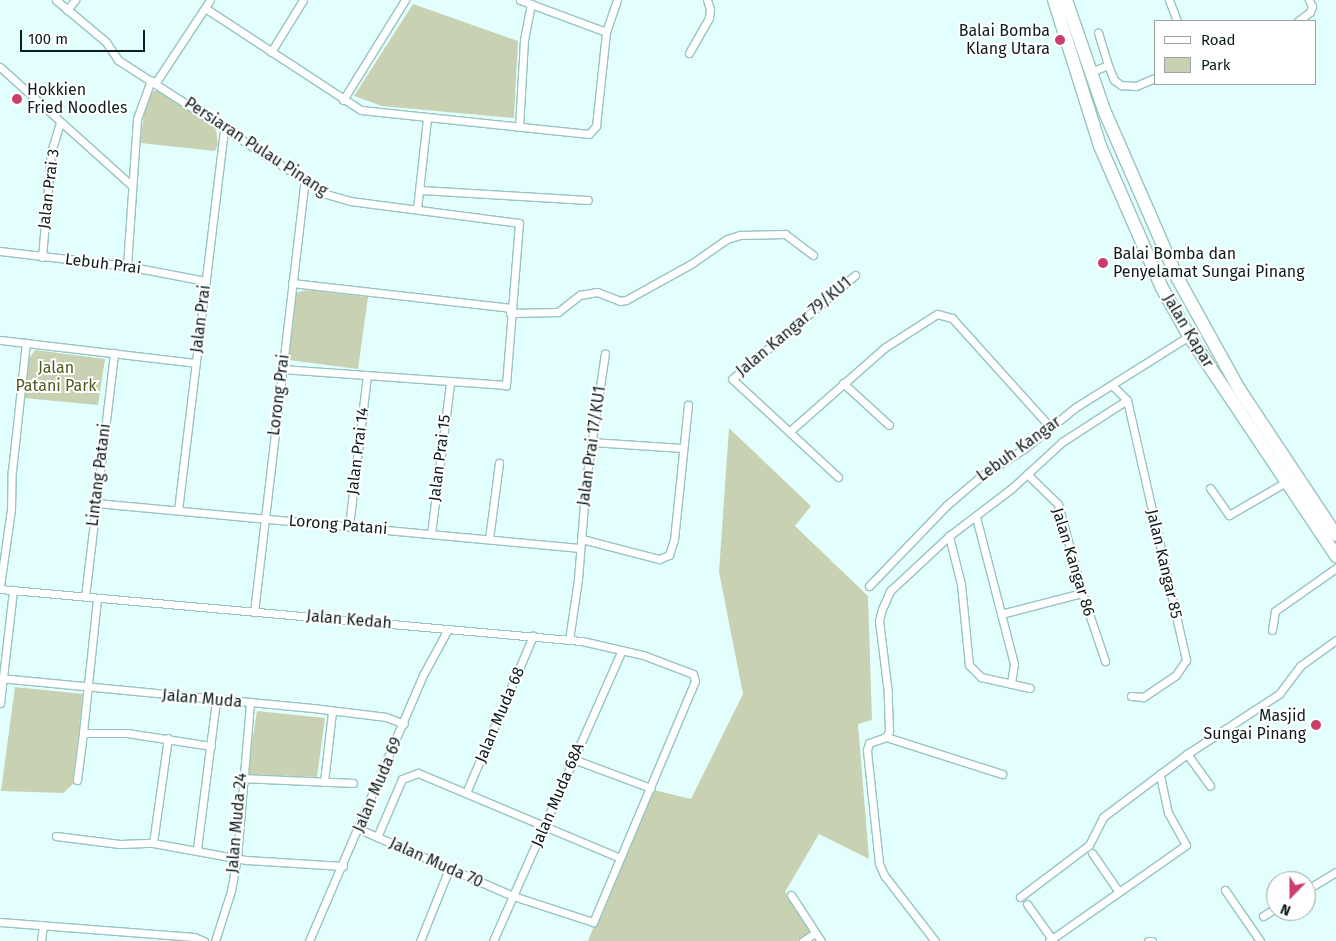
<!DOCTYPE html>
<style>
body{margin:0}
#map{position:relative;width:1336px;height:941px;overflow:hidden;background:#e3fffd;font-family:"Fira Sans",sans-serif}
div>[style]{position:absolute}
[style*='--x']{left:calc(var(--x)*1px);top:calc(var(--y)*1px);width:calc(var(--w)*1px);rotate:calc(var(--a)*1deg)}
.green>*{inset:0;background:#c8d2b2}
.roads{filter:drop-shadow(1px 0 #97c4c1) drop-shadow(-1px 0 #97c4c1) drop-shadow(0 1px #97c4c1) drop-shadow(0 -1px #97c4c1)}
.street>*{height:7px;margin:-3.5px;padding:0 3.5px;transform-origin:3.5px;border-radius:3.5px;background:#fff}
.highway>*{height:12px;margin:-6px;padding:0 6px;transform-origin:6px;border-radius:6px;background:#fff}
.dots>*{width:14px;height:14px;translate:-50% -50%;box-sizing:border-box;border:2px solid #fff;border-radius:50%}
span{translate:-50% -50%;white-space:nowrap;text-align:center;line-height:1.15;-webkit-text-stroke:4px #fff;paint-order:stroke}
.poi-label{font-size:16px;color:#0b1d1c}
.right{translate:-100% -50%;text-align:right}
.left{translate:0 -50%;text-align:left}
.street-label{font-size:16px;color:#0b1d1c}
.park-label{font-size:16px;color:#4d5c1e}
.legend{position:absolute;left:1154px;top:20px;width:162px;height:65px;box-sizing:border-box;background:#fff;border:1px solid #9da5a4;margin:0;padding:6px 9px;list-style:none;font-size:15px;color:#0b1d1c}
.legend li{display:flex;align-items:center;gap:10px;height:25px}
.legend b{width:25px;border:1px solid #9da5a4}
.north{position:absolute;left:1266px;top:871px;width:50px;height:50px;box-sizing:border-box;background:#fff;border:1px solid #9da5a4;border-radius:50%;rotate:202deg;font-size:14px;font-weight:700;line-height:20px;text-align:center;color:#0b1d1c}
.north::after{content:'';display:block;margin:auto;width:18px;height:22px;background:#cb3e6a;clip-path:polygon(50% 0,100% 100%,50% 72%,0 100%)}
.scale{position:absolute;left:20px;top:30px;width:125px;height:22px;box-sizing:border-box;border:2px solid #0b1d1c;border-top:0;padding-left:6px;font-size:15px;line-height:18px;white-space:nowrap;color:#0b1d1c;-webkit-text-stroke:4px #fff;paint-order:stroke}
</style>
<div id="map">
<div class="green">
<div style="clip-path:polygon(413px 4px,518px 41px,514px 118px,382px 106px,354px 96px)"></div>
<div style="clip-path:polygon(153px 91px,158px 91px,216px 129px,218px 145px,215px 151px,140px 143px,145px 107px)"></div>
<div style="clip-path:polygon(307px 290px,368px 297px,358px 369px,289px 360px,295px 293px)"></div>
<div style="clip-path:polygon(35px 350px,105px 359px,98px 405px,23px 398px,29px 359px)"></div>
<div style="clip-path:polygon(729px 428px,811px 506px,795px 526px,868px 596px,872px 720px,858px 724px,869px 859px,819px 834px,785px 892px,810px 931px,798px 941px,588px 941px,650px 789px,691px 799px,743px 694px,719px 572px)"></div>
<div style="clip-path:polygon(15px 687px,83px 694px,73px 784px,63px 793px,1px 791px)"></div>
<div style="clip-path:polygon(257px 711px,325px 718px,317px 777px,247px 774px)"></div>
</div>
<div class="roads">
<div class="street">
<div style="--x:56;--y:0;--w:65;--a:40"></div>
<div style="--x:106;--y:42;--w:22;--a:56"></div>
<div style="--x:118;--y:60;--w:247;--a:32.8"></div>
<div style="--x:326;--y:194;--w:25;--a:16"></div>
<div style="--x:350;--y:201;--w:170;--a:7.4"></div>
<div style="--x:519;--y:223;--w:163;--a:94.6"></div>
<div style="--x:506;--y:385;--w:225;--a:-175.9"></div>
<div style="--x:520;--y:0;--w:92;--a:20.4"></div>
<div style="--x:1169;--y:0;--w:22;--a:69"></div>
<div style="--x:205;--y:8;--w:186;--a:33.2"></div>
<div style="--x:361;--y:110;--w:229;--a:6"></div>
<div style="--x:589;--y:134;--w:11;--a:-49"></div>
<div style="--x:596;--y:126;--w:95;--a:-83.9"></div>
<div style="--x:606;--y:32;--w:34;--a:-71"></div>
<div style="--x:67;--y:10;--w:13;--a:-51"></div>
<div style="--x:1298;--y:21;--w:15;--a:-37"></div>
<div style="--x:1310;--y:12;--w:6;--a:-72"></div>
<div style="--x:1312;--y:6;--w:7;--a:-117"></div>
<div style="--x:271;--y:52;--w:61;--a:-58.4"></div>
<div style="--x:689;--y:53;--w:40;--a:-60.3"></div>
<div style="--x:709;--y:18;--w:9;--a:-84"></div>
<div style="--x:710;--y:9;--w:9;--a:-108"></div>
<div style="--x:1108;--y:65;--w:16;--a:68"></div>
<div style="--x:1114;--y:80;--w:9;--a:36"></div>
<div style="--x:1121;--y:85;--w:15;--a:4"></div>
<div style="--x:1136;--y:86;--w:21;--a:-23"></div>
<div style="--x:0;--y:67;--w:176;--a:42"></div>
<div style="--x:1090;--y:72;--w:19;--a:-21"></div>
<div style="--x:1108;--y:65;--w:34;--a:-107"></div>
<div style="--x:156;--y:82;--w:98;--a:-56.6"></div>
<div style="--x:343;--y:100;--w:118;--a:-58.2"></div>
<div style="--x:519;--y:127;--w:87;--a:-86.7"></div>
<div style="--x:524;--y:40;--w:37;--a:-79"></div>
<div style="--x:421;--y:190;--w:167;--a:3.4"></div>
<div style="--x:417;--y:209;--w:92;--a:-83.7"></div>
<div style="--x:0;--y:251;--w:128;--a:6.7"></div>
<div style="--x:127;--y:266;--w:80;--a:10.8"></div>
<div style="--x:42;--y:257;--w:105;--a:-85.1"></div>
<div style="--x:51;--y:152;--w:31;--a:-73"></div>
<div style="--x:127;--y:266;--w:147;--a:-86.1"></div>
<div style="--x:137;--y:119;--w:41;--a:-70.3"></div>
<div style="--x:292;--y:283;--w:221;--a:6.5"></div>
<div style="--x:510;--y:313;--w:48;--a:-1.2"></div>
<div style="--x:558;--y:312;--w:28;--a:-38"></div>
<div style="--x:580;--y:295;--w:17;--a:-10"></div>
<div style="--x:597;--y:292;--w:25;--a:21"></div>
<div style="--x:620;--y:301;--w:6;--a:-9"></div>
<div style="--x:626;--y:300;--w:74;--a:-29"></div>
<div style="--x:691;--y:264;--w:44;--a:-34.8"></div>
<div style="--x:727;--y:239;--w:14;--a:-17"></div>
<div style="--x:740;--y:235;--w:45;--a:-1.3"></div>
<div style="--x:785;--y:234;--w:35;--a:37"></div>
<div style="--x:0;--y:340;--w:197;--a:6.7"></div>
<div style="--x:843;--y:383;--w:62;--a:42.4"></div>
<div style="--x:1113;--y:386;--w:20;--a:45"></div>
<div style="--x:1127;--y:400;--w:267;--a:77.2"></div>
<div style="--x:1186;--y:660;--w:18;--a:124"></div>
<div style="--x:1176;--y:675;--w:40;--a:146"></div>
<div style="--x:1143;--y:697;--w:12;--a:-175"></div>
<div style="--x:790;--y:431;--w:125;--a:-41.4"></div>
<div style="--x:884;--y:348;--w:63;--a:-32.7"></div>
<div style="--x:937;--y:314;--w:16;--a:15"></div>
<div style="--x:952;--y:318;--w:147;--a:48"></div>
<div style="--x:591;--y:442;--w:92;--a:3.7"></div>
<div style="--x:1027;--y:474;--w:43;--a:44.1"></div>
<div style="--x:1058;--y:504;--w:92;--a:74.9"></div>
<div style="--x:1082;--y:593;--w:72;--a:71.3"></div>
<div style="--x:838;--y:477;--w:144;--a:-137.2"></div>
<div style="--x:732;--y:379;--w:161;--a:-40.2"></div>
<div style="--x:1210;--y:488;--w:33;--a:55"></div>
<div style="--x:1229;--y:515;--w:66;--a:-30.1"></div>
<div style="--x:96;--y:503;--w:486;--a:5.3"></div>
<div style="--x:178;--y:510;--w:385;--a:-83.1"></div>
<div style="--x:976;--y:517;--w:152;--a:75.5"></div>
<div style="--x:1014;--y:664;--w:20;--a:99"></div>
<div style="--x:349;--y:526;--w:151;--a:-83.2"></div>
<div style="--x:431;--y:534;--w:152;--a:-82.8"></div>
<div style="--x:949;--y:536;--w:49;--a:76"></div>
<div style="--x:961;--y:584;--w:81;--a:84.4"></div>
<div style="--x:969;--y:665;--w:17;--a:45"></div>
<div style="--x:981;--y:677;--w:50;--a:12.7"></div>
<div style="--x:489;--y:539;--w:77;--a:-82.5"></div>
<div style="--x:582;--y:539;--w:80;--a:14.6"></div>
<div style="--x:659;--y:559;--w:11;--a:-22"></div>
<div style="--x:669;--y:555;--w:16;--a:-72"></div>
<div style="--x:674;--y:540;--w:136;--a:-84.1"></div>
<div style="--x:0;--y:586;--w:77;--a:-81.8"></div>
<div style="--x:11;--y:510;--w:39;--a:-89"></div>
<div style="--x:12;--y:471;--w:129;--a:-83.8"></div>
<div style="--x:869;--y:586;--w:112;--a:-46.1"></div>
<div style="--x:947;--y:505;--w:43;--a:-40.3"></div>
<div style="--x:980;--y:477;--w:54;--a:-32.8"></div>
<div style="--x:1025;--y:448;--w:65;--a:-38.8"></div>
<div style="--x:1076;--y:407;--w:133;--a:-32.1"></div>
<div style="--x:0;--y:589;--w:584;--a:5.11"></div>
<div style="--x:582;--y:641;--w:63;--a:12.9"></div>
<div style="--x:643;--y:655;--w:53;--a:20.8"></div>
<div style="--x:693;--y:674;--w:7;--a:74"></div>
<div style="--x:695;--y:681;--w:262;--a:112.9"></div>
<div style="--x:593;--y:922;--w:84;--a:-162"></div>
<div style="--x:513;--y:896;--w:168;--a:-156.5"></div>
<div style="--x:85;--y:597;--w:246;--a:-83.2"></div>
<div style="--x:97;--y:599;--w:135;--a:96"></div>
<div style="--x:83;--y:733;--w:44;--a:0"></div>
<div style="--x:127;--y:733;--w:85;--a:8.8"></div>
<div style="--x:254;--y:612;--w:436;--a:-83.3"></div>
<div style="--x:1001;--y:614;--w:84;--a:-14.5"></div>
<div style="--x:1272;--y:630;--w:19;--a:-81"></div>
<div style="--x:1275;--y:611;--w:75;--a:-35.2"></div>
<div style="--x:569;--y:640;--w:62;--a:-81.6"></div>
<div style="--x:578;--y:579;--w:99;--a:-85.4"></div>
<div style="--x:586;--y:480;--w:128;--a:-81.5"></div>
<div style="--x:0;--y:678;--w:314;--a:5.5"></div>
<div style="--x:313;--y:708;--w:74;--a:7"></div>
<div style="--x:386;--y:717;--w:19;--a:21"></div>
<div style="--x:0;--y:703;--w:114;--a:-83.4"></div>
<div style="--x:886;--y:737;--w:122;--a:17.7"></div>
<div style="--x:1187;--y:754;--w:39;--a:54"></div>
<div style="--x:573;--y:759;--w:83;--a:20.4"></div>
<div style="--x:241;--y:778;--w:112;--a:2.6"></div>
<div style="--x:77;--y:780;--w:47;--a:-82.7"></div>
<div style="--x:324;--y:782;--w:70;--a:-83.5"></div>
<div style="--x:466;--y:793;--w:171;--a:-66.9"></div>
<div style="--x:56;--y:836;--w:64;--a:7.1"></div>
<div style="--x:120;--y:844;--w:33;--a:-2"></div>
<div style="--x:153;--y:843;--w:106;--a:-81.9"></div>
<div style="--x:377;--y:837;--w:63;--a:-66.7"></div>
<div style="--x:402;--y:779;--w:17;--a:-21"></div>
<div style="--x:418;--y:773;--w:219;--a:22.8"></div>
<div style="--x:153;--y:843;--w:95;--a:10.4"></div>
<div style="--x:246;--y:860;--w:97;--a:3.5"></div>
<div style="--x:197;--y:849;--w:150;--a:-82.7"></div>
<div style="--x:1092;--y:853;--w:47;--a:55.3"></div>
<div style="--x:1225;--y:890;--w:62;--a:55.5"></div>
<div style="--x:1306;--y:890;--w:35;--a:-31"></div>
<div style="--x:791;--y:895;--w:55;--a:56.9"></div>
<div style="--x:1020;--y:897;--w:86;--a:-37"></div>
<div style="--x:1089;--y:845;--w:31;--a:-63"></div>
<div style="--x:1103;--y:817;--w:105;--a:-36.9"></div>
<div style="--x:1187;--y:754;--w:110;--a:-33.1"></div>
<div style="--x:1279;--y:694;--w:35;--a:-53"></div>
<div style="--x:1300;--y:666;--w:44;--a:-35.8"></div>
<div style="--x:1027;--y:904;--w:43;--a:54.5"></div>
<div style="--x:1263;--y:916;--w:15;--a:-32"></div>
<div style="--x:0;--y:922;--w:195;--a:4.4"></div>
<div style="--x:194;--y:937;--w:11;--a:22"></div>
<div style="--x:41;--y:941;--w:16;--a:-83"></div>
<div style="--x:215;--y:941;--w:52;--a:-72.3"></div>
<div style="--x:231;--y:891;--w:34;--a:-80"></div>
<div style="--x:237;--y:858;--w:156;--a:-85.2"></div>
<div style="--x:309;--y:941;--w:289;--a:-66.8"></div>
<div style="--x:423;--y:675;--w:52;--a:-61.5"></div>
<div style="--x:420;--y:941;--w:78;--a:-68.1"></div>
<div style="--x:493;--y:941;--w:318;--a:-66.1"></div>
<div style="--x:803;--y:941;--w:14;--a:-34"></div>
<div style="--x:935;--y:941;--w:83;--a:-127.7"></div>
<div style="--x:884;--y:875;--w:13;--a:-113"></div>
<div style="--x:879;--y:863;--w:114;--a:-96.1"></div>
<div style="--x:867;--y:750;--w:7;--a:-74"></div>
<div style="--x:869;--y:743;--w:18;--a:-19"></div>
<div style="--x:886;--y:737;--w:7;--a:-63"></div>
<div style="--x:889;--y:731;--w:38;--a:-92"></div>
<div style="--x:888;--y:693;--w:73;--a:-97.1"></div>
<div style="--x:879;--y:621;--w:12;--a:-76"></div>
<div style="--x:882;--y:609;--w:20;--a:-66"></div>
<div style="--x:890;--y:591;--w:81;--a:-43"></div>
<div style="--x:949;--y:536;--w:79;--a:-37.3"></div>
<div style="--x:1012;--y:488;--w:68;--a:-42.6"></div>
<div style="--x:1062;--y:442;--w:77;--a:-32.9"></div>
<div style="--x:1049;--y:941;--w:167;--a:-35"></div>
<div style="--x:1186;--y:845;--w:37;--a:-119"></div>
<div style="--x:1168;--y:813;--w:40;--a:-102"></div>
<div style="--x:1148;--y:941;--w:4;--a:0"></div>
</div>
<div class="highway">
<div style="--x:1054;--y:0;--w:153;--a:72.5"></div>
<div style="--x:1100;--y:146;--w:155;--a:66.4"></div>
<div style="--x:1162;--y:288;--w:55;--a:60.6"></div>
<div style="--x:1189;--y:336;--w:265;--a:56.2"></div>
<div style="--x:1066;--y:0;--w:116;--a:70.9"></div>
<div style="--x:1104;--y:110;--w:184;--a:66.4"></div>
<div style="--x:1178;--y:279;--w:126;--a:61"></div>
<div style="--x:1239;--y:389;--w:175;--a:56.4"></div>
</div>
</div>
<div class="dots">
<div style="left:1060px;top:40px;background:#cb3e6a"></div>
<div style="left:17px;top:99px;background:#cb3e6a"></div>
<div style="left:1103px;top:263px;background:#cb3e6a"></div>
<div style="left:1316px;top:725px;background:#cb3e6a"></div>
</div>
<div class="poi-label">
<span class="right" style="left:1050px;top:40px">Balai Bomba<br>Klang Utara</span>
<span class="left" style="left:27px;top:99px">Hokkien<br>Fried Noodles</span>
<span class="left" style="left:1113px;top:263px">Balai Bomba dan<br>Penyelamat Sungai Pinang</span>
<span class="right" style="left:1306px;top:725px">Masjid<br>Sungai Pinang</span>
</div>
<div class="street-label">
<span style="left:256px;top:147px;rotate:33deg">Persiaran Pulau Pinang</span>
<span style="left:49px;top:189px;rotate:-83deg">Jalan Prai 3</span>
<span style="left:103px;top:264px;rotate:7deg">Lebuh Prai</span>
<span style="left:201px;top:319px;rotate:-83deg">Jalan Prai</span>
<span style="left:794px;top:327px;rotate:-40deg">Jalan Kangar 79/KU1</span>
<span style="left:1188px;top:331px;rotate:59deg">Jalan Kapar</span>
<span style="left:279px;top:395px;rotate:-83deg">Lorong Prai</span>
<span style="left:592px;top:446px;rotate:-82deg">Jalan Prai 17/KU1</span>
<span style="left:1019px;top:449px;rotate:-36deg">Lebuh Kangar</span>
<span style="left:358px;top:451px;rotate:-83deg">Jalan Prai 14</span>
<span style="left:440px;top:458px;rotate:-83deg">Jalan Prai 15</span>
<span style="left:99px;top:475px;rotate:-83deg">Lintang Patani</span>
<span style="left:338px;top:525px;rotate:5deg">Lorong Patani</span>
<span style="left:1073px;top:562px;rotate:73deg">Jalan Kangar 86</span>
<span style="left:1164px;top:564px;rotate:77deg">Jalan Kangar 85</span>
<span style="left:349px;top:620px;rotate:5deg">Jalan Kedah</span>
<span style="left:202px;top:699px;rotate:5deg">Jalan Muda</span>
<span style="left:500px;top:715px;rotate:-67deg">Jalan Muda 68</span>
<span style="left:378px;top:785px;rotate:-67deg">Jalan Muda 69</span>
<span style="left:558px;top:795px;rotate:-67deg">Jalan Muda 68A</span>
<span style="left:237px;top:823px;rotate:-85deg">Jalan Muda 24</span>
<span style="left:436px;top:863px;rotate:24deg">Jalan Muda 70</span>
</div>
<div class="park-label">
<span style="left:56px;top:377px">Jalan<br>Patani Park</span>
</div>
<ul class="legend">
<li><b style="height:6px;background:#fff"></b>Road</li>
<li><b style="height:14px;background:#c8d2b2"></b>Park</li>
</ul>
<div class="north">N</div>
<div class="scale">100 m</div>
</div>
